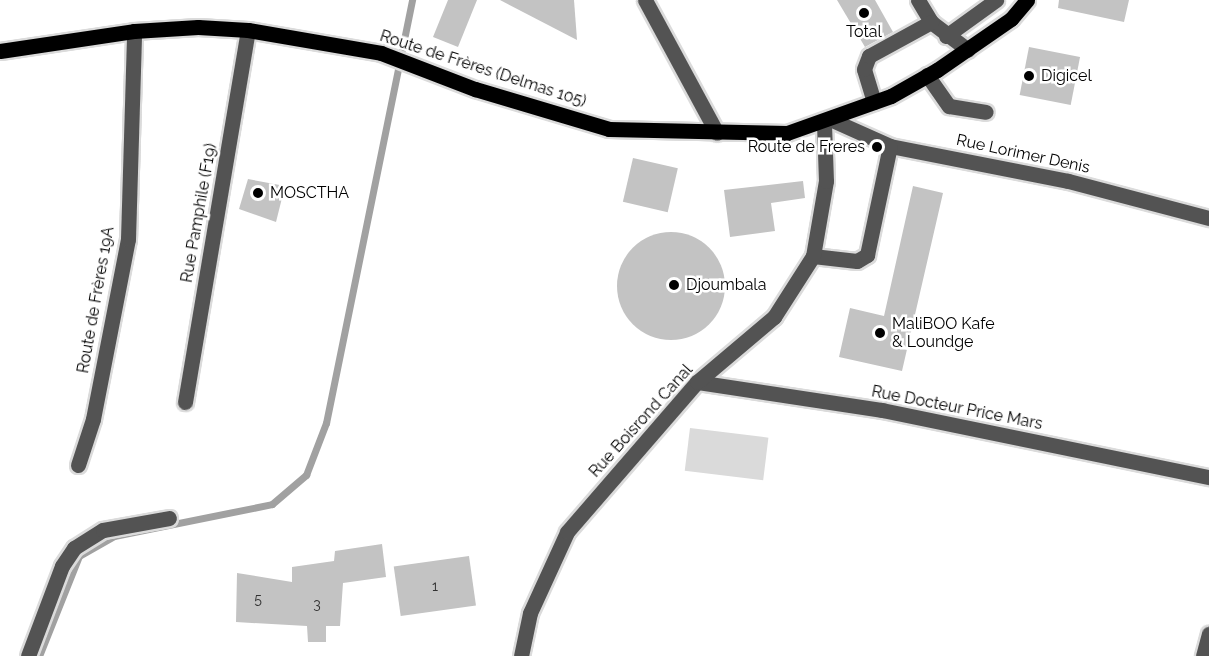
<!DOCTYPE html>
<meta charset="utf-8">
<style>
body{margin:0}
#map{position:relative;width:1209px;height:656px;overflow:hidden;background:#fff;font-family:Raleway,sans-serif}
div>[style]{position:absolute}
[style*='--x']{left:calc(var(--x)*1px);top:calc(var(--y)*1px);width:calc(var(--w)*1px);rotate:calc(var(--a)*1deg)}
.green>*{inset:0;background:#dadada;transform-origin:0 0}
.stream>*{height:7px;margin:-3.5px;padding:0 3.5px;transform-origin:3.5px;border-radius:3.5px;background:#a1a1a1}
.building>*{inset:0;background:#c3c3c3;transform-origin:0 0}
.round{border-radius:50%}
.roads{filter:drop-shadow(2px 0 #dbdbdb) drop-shadow(-2px 0 #dbdbdb) drop-shadow(0 2px #dbdbdb) drop-shadow(0 -2px #dbdbdb)}
.minor>*{height:15px;margin:-7.5px;padding:0 7.5px;transform-origin:7.5px;border-radius:7.5px;background:#535353}
.major>*{height:15px;margin:-7.5px;padding:0 7.5px;transform-origin:7.5px;border-radius:7.5px;background:#000}
.dots>*{width:16px;height:16px;translate:-50% -50%;box-sizing:border-box;border:3px solid #fff;border-radius:50%}
span{translate:-50% -50%;white-space:nowrap;text-align:center;line-height:1.15;-webkit-text-stroke:5px #fff;paint-order:stroke}
.number-label{font-size:14px;color:#313131}
.number-label span{-webkit-text-stroke-width:0}
.poi-label{font-size:16px;color:#000}
.left{translate:0 -50%;text-align:left}
.right{translate:-100% -50%;text-align:right}
.street-label{font-size:16px;color:#000}
</style>
<div id="map">
<div class="green">
<div style="left:690px;top:428px;width:79px;height:43px;rotate:7deg"></div>
</div>
<div class="stream">
<div style="--x:39;--y:656;--w:108;--a:-68.2"></div>
<div style="--x:79;--y:556;--w:40;--a:-29.7"></div>
<div style="--x:114;--y:536;--w:161;--a:-11.4"></div>
<div style="--x:272;--y:504;--w:45;--a:-40.5"></div>
<div style="--x:306;--y:475;--w:56;--a:-69"></div>
<div style="--x:326;--y:423;--w:432;--a:-78.5"></div>
</div>
<div class="building">
<div style="clip-path:polygon(448px 0,477px 0,458px 47px,433px 37px)"></div>
<div style="clip-path:polygon(500px 0,574px 0,577px 40px)"></div>
<div style="clip-path:polygon(837px 0,875px 0,893px 32px,865px 47px)"></div>
<div style="clip-path:polygon(1059px 0,1129px 0,1124px 22px,1058px 8px)"></div>
<div style="left:1029px;top:47px;width:52px;height:49px;rotate:11deg"></div>
<div style="left:633px;top:158px;width:46px;height:45px;rotate:13deg"></div>
<div style="clip-path:polygon(248px 179px,285px 186px,276px 222px,239px 209px)"></div>
<div style="clip-path:polygon(803px 181px,805px 198px,771px 203px,775px 231px,730px 237px,724px 190px)"></div>
<div style="clip-path:polygon(913px 186px,943px 193px,902px 371px,839px 357px,850px 308px,884px 316px)"></div>
<div class="round" style="left:617px;top:232px;width:108px;height:108px"></div>
<div style="clip-path:polygon(382px 544px,386px 577px,343px 583px,340px 626px,326px 626px,326px 642px,308px 642px,307px 626px,236px 622px,237px 573px,292px 582px,292px 567px,334px 561px,335px 551px)"></div>
<div style="left:469px;top:556px;width:50px;height:76px;rotate:82deg"></div>
</div>
<div class="roads">
<div class="minor">
<div style="--x:645;--y:0;--w:151;--a:61.6"></div>
<div style="--x:918;--y:0;--w:26;--a:59"></div>
<div style="--x:931;--y:22;--w:46;--a:37.1"></div>
<div style="--x:946;--y:36;--w:62;--a:-35.8"></div>
<div style="--x:927;--y:75;--w:38;--a:55"></div>
<div style="--x:949;--y:106;--w:37;--a:9"></div>
<div style="--x:874;--y:102;--w:34;--a:-107"></div>
<div style="--x:864;--y:69;--w:14;--a:-69"></div>
<div style="--x:869;--y:56;--w:71;--a:-28.7"></div>
<div style="--x:832;--y:120;--w:64;--a:24.1"></div>
<div style="--x:890;--y:146;--w:181;--a:11.1"></div>
<div style="--x:1068;--y:181;--w:146;--a:14.7"></div>
<div style="--x:813;--y:256;--w:44;--a:6.5"></div>
<div style="--x:857;--y:261;--w:12;--a:-31"></div>
<div style="--x:867;--y:255;--w:111;--a:-78.1"></div>
<div style="--x:697;--y:382;--w:187;--a:8.6"></div>
<div style="--x:882;--y:410;--w:334;--a:11.6"></div>
<div style="--x:185;--y:402;--w:377;--a:-80.4"></div>
<div style="--x:78;--y:465;--w:48;--a:-71.9"></div>
<div style="--x:93;--y:419;--w:183;--a:-79"></div>
<div style="--x:128;--y:239;--w:208;--a:-88.3"></div>
<div style="--x:28;--y:656;--w:96;--a:-69.3"></div>
<div style="--x:62;--y:566;--w:22;--a:-56"></div>
<div style="--x:74;--y:548;--w:34;--a:-32"></div>
<div style="--x:103;--y:530;--w:67;--a:-10.3"></div>
<div style="--x:521;--y:656;--w:44;--a:-78.2"></div>
<div style="--x:530;--y:613;--w:89;--a:-65.4"></div>
<div style="--x:567;--y:532;--w:198;--a:-49.1"></div>
<div style="--x:697;--y:382;--w:101;--a:-40.2"></div>
<div style="--x:774;--y:317;--w:72;--a:-57.4"></div>
<div style="--x:813;--y:256;--w:76;--a:-80.2"></div>
<div style="--x:826;--y:181;--w:58;--a:-92"></div>
<div style="--x:1203;--y:656;--w:23;--a:-75"></div>
</div>
<div class="major">
<div style="--x:0;--y:51;--w:135;--a:-8.5"></div>
<div style="--x:134;--y:31;--w:64;--a:-3.6"></div>
<div style="--x:198;--y:27;--w:50;--a:3.4"></div>
<div style="--x:248;--y:30;--w:135;--a:9.8"></div>
<div style="--x:381;--y:53;--w:101;--a:21"></div>
<div style="--x:475;--y:89;--w:140;--a:16.6"></div>
<div style="--x:609;--y:129;--w:178;--a:1.3"></div>
<div style="--x:787;--y:133;--w:110;--a:-19.6"></div>
<div style="--x:891;--y:96;--w:53;--a:-29.5"></div>
<div style="--x:937;--y:70;--w:90;--a:-34.6"></div>
<div style="--x:1011;--y:19;--w:25;--a:-50"></div>
</div>
</div>
<div class="dots">
<div style="left:864px;top:13px;background:#000"></div>
<div style="left:1029px;top:76px;background:#000"></div>
<div style="left:877px;top:147px;background:#000"></div>
<div style="left:258px;top:193px;background:#000"></div>
<div style="left:674px;top:285px;background:#000"></div>
<div style="left:880px;top:333px;background:#000"></div>
</div>
<div class="number-label">
<span style="left:435px;top:586px">1</span>
<span style="left:258px;top:599px">5</span>
<span style="left:317px;top:604px">3</span>
</div>
<div class="poi-label">
<span style="left:864px;top:32px">Total</span>
<span class="left" style="left:1041px;top:76px">Digicel</span>
<span class="right" style="left:865px;top:147px">Route de Freres</span>
<span class="left" style="left:270px;top:193px">MOSCTHA</span>
<span class="left" style="left:686px;top:285px">Djoumbala</span>
<span class="left" style="left:892px;top:333px">MaliBOO Kafe<br>&amp; Loundge</span>
</div>
<div class="street-label">
<span style="left:483px;top:69px;rotate:18deg">Route de Frères (Delmas 105)</span>
<span style="left:1023px;top:154px;rotate:12deg">Rue Lorimer Denis</span>
<span style="left:199px;top:213px;rotate:-80deg">Rue Pamphile (F19)</span>
<span style="left:96px;top:300px;rotate:-80deg">Route de Frères 19A</span>
<span style="left:957px;top:408px;rotate:11deg">Rue Docteur Price Mars</span>
<span style="left:641px;top:421px;rotate:-48deg">Rue Boisrond Canal</span>
</div>
</div>
